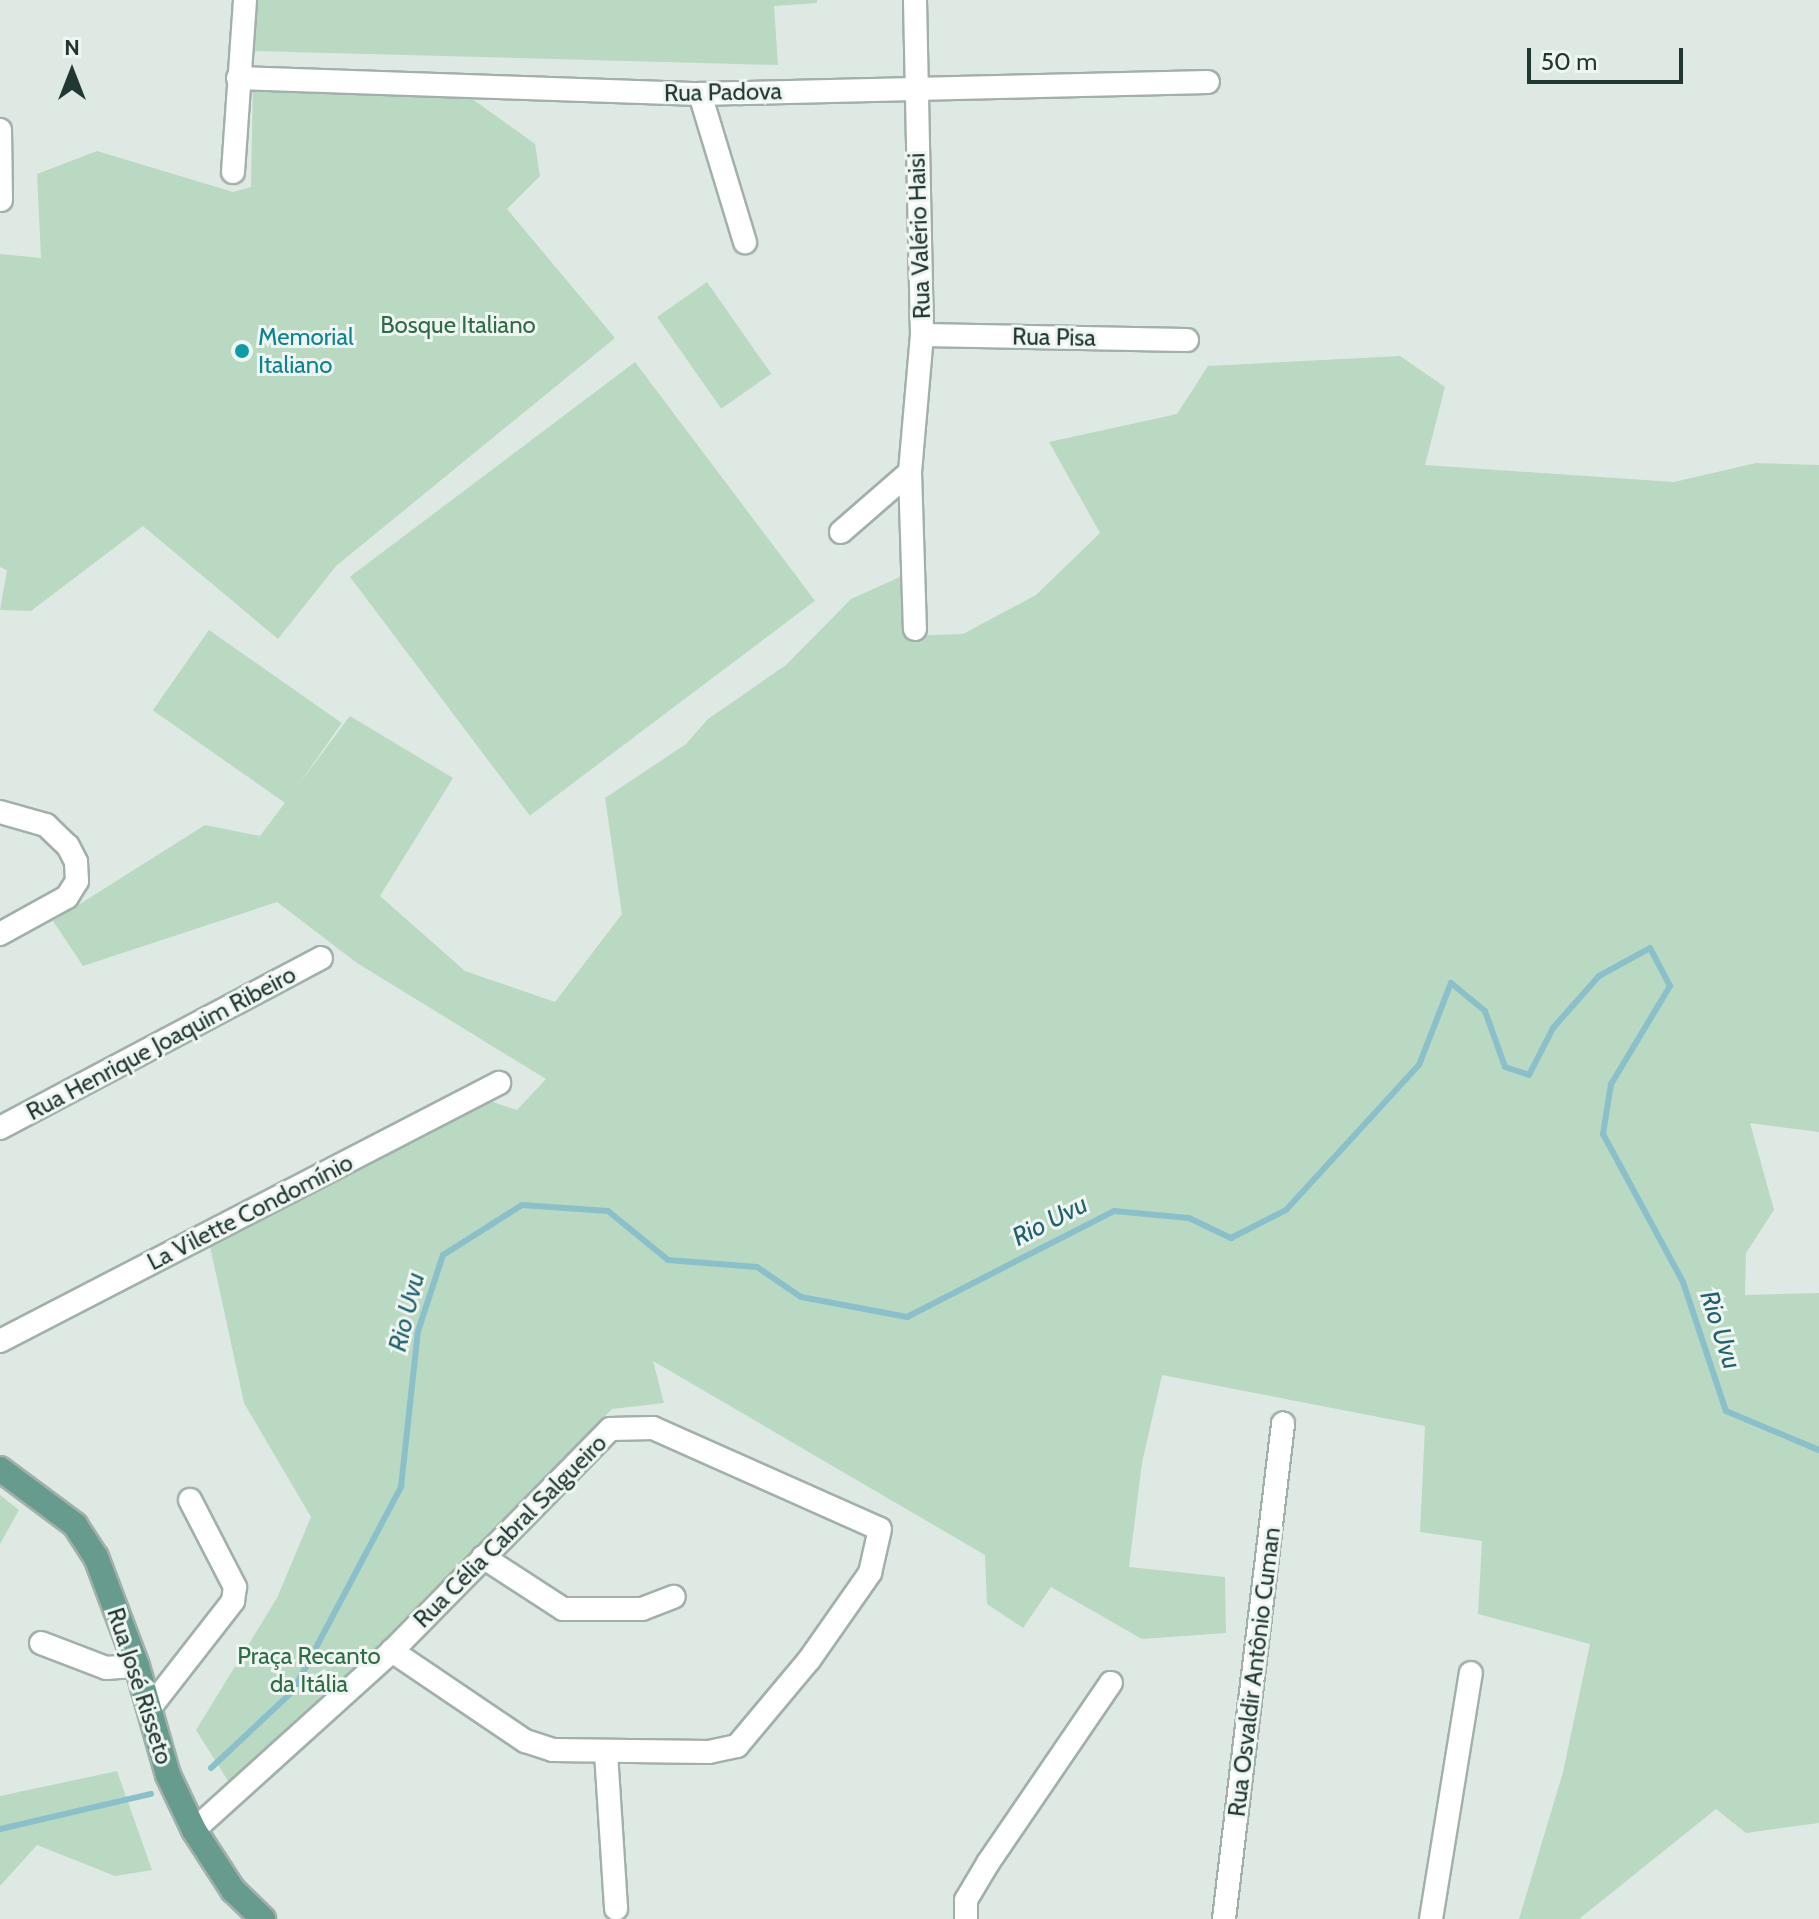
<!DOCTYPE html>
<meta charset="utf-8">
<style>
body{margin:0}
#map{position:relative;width:1819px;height:1919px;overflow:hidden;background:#dfe9e4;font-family:Cabin,sans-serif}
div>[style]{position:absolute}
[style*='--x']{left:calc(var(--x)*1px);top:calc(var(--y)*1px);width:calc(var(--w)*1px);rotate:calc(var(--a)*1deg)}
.green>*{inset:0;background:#b9d9c2;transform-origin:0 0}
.stream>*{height:6px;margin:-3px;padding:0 3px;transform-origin:3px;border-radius:3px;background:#8bc0ca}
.roads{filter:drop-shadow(2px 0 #a2b0ab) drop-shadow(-2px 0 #a2b0ab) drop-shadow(0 2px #a2b0ab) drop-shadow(0 -2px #a2b0ab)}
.minor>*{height:22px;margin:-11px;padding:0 11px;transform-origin:11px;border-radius:11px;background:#fff}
.major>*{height:24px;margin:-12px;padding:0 12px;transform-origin:12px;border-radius:12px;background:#679b8e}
.dots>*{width:22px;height:22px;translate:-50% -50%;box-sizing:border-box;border:4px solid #eff6f2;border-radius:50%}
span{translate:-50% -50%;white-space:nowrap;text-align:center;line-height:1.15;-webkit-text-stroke:6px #eff6f2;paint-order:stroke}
.street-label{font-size:24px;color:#213732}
.park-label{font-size:24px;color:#2f6b46}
.culture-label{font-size:24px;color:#0d838f}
.left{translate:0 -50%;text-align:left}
.water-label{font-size:26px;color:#21616e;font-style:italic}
.north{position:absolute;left:32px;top:32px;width:80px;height:80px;-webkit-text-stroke:6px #eff6f2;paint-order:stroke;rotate:0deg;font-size:22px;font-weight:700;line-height:32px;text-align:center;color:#213732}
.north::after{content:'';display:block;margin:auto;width:28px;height:36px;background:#213732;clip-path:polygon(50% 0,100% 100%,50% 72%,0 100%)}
.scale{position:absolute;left:1527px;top:48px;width:156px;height:36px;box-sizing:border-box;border:4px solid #213732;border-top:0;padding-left:10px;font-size:24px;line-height:28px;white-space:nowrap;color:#213732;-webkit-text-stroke:6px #eff6f2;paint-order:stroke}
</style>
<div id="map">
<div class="green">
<div style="clip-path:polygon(258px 0,817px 0,817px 3px,774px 6px,778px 65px,254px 51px)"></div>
<div style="clip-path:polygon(253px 82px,450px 83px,535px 144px,540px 176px,507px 209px,615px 338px,336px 566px,278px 639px,143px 526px,31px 611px,0 610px,7px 570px,0 567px,0 254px,41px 258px,37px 174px,97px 151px,233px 192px,251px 187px)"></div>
<div style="left:707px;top:282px;width:112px;height:61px;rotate:55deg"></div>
<div style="clip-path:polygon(1400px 356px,1445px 387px,1425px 465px,1674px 482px,1756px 463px,1819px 465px,1819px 1132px,1750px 1123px,1774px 1210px,1746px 1253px,1745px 1295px,1819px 1293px,1819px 1823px,1746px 1833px,1716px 1809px,1579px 1919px,1519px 1919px,1563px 1772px,1590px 1644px,1478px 1614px,1482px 1541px,1420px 1532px,1425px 1426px,1162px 1375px,1142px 1463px,1129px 1567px,1225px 1577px,1226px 1633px,1142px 1639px,1051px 1587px,1023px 1628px,987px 1604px,985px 1555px,653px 1361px,664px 1403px,612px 1409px,307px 1718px,230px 1784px,196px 1730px,277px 1598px,311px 1517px,244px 1403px,208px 1237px,490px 1101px,517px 1110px,546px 1079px,357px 963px,277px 902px,83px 966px,53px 921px,205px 825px,260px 836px,350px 716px,453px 778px,380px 896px,465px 971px,555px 1002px,622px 914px,605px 798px,686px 744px,708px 719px,786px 665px,851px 599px,902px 576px,907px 636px,963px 634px,1036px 595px,1100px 533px,1049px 442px,1177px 414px,1208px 366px)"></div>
<div style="left:635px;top:362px;width:299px;height:357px;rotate:53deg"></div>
<div style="left:209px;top:630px;width:162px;height:98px;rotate:35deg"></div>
<div style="clip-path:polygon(0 1495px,19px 1510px,0 1544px)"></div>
<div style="clip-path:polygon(117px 1771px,152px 1870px,115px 1876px,37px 1845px,0 1886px,0 1796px)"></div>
</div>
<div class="stream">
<div style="--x:211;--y:1768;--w:112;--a:-43.2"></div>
<div style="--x:293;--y:1691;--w:231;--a:-62.1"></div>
<div style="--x:401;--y:1487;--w:157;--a:-83.8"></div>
<div style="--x:418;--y:1331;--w:80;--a:-71.8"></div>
<div style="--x:443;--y:1255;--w:93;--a:-32.3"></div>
<div style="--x:522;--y:1205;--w:86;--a:4"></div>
<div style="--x:608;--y:1211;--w:77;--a:39.2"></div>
<div style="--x:668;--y:1260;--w:89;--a:4.5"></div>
<div style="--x:757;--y:1267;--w:53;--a:34.3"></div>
<div style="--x:801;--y:1297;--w:108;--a:10.7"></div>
<div style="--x:907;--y:1317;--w:233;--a:-27.1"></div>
<div style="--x:1114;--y:1211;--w:75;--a:5.3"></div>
<div style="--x:1189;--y:1218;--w:47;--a:25.5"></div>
<div style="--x:1231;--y:1238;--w:62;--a:-27"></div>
<div style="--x:1286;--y:1210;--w:197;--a:-47.5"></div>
<div style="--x:1419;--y:1065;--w:88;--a:-68.7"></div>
<div style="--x:1451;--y:983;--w:44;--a:39.5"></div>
<div style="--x:1485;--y:1011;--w:59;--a:70.3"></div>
<div style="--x:1505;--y:1067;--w:25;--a:18"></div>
<div style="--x:1529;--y:1075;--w:53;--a:-62.9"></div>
<div style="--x:1553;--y:1028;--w:69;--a:-48.5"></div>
<div style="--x:1599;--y:976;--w:58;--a:-28.8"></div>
<div style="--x:1650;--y:948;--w:43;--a:62.2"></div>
<div style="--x:1670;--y:986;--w:114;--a:121"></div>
<div style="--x:1611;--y:1084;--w:51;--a:99.1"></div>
<div style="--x:1603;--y:1134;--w:168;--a:61.6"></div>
<div style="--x:1683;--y:1282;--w:136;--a:71.6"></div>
<div style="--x:1726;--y:1411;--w:101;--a:22.8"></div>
<div style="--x:0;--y:1829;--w:155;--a:-13.1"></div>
</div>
<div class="roads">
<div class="minor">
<div style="--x:238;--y:78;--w:462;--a:2"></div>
<div style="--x:700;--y:94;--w:508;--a:-1.35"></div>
<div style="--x:700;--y:94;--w:155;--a:73.1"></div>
<div style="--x:0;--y:130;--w:70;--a:89.2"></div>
<div style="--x:233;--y:172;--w:172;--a:-86"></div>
<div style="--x:922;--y:335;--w:265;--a:1.1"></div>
<div style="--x:910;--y:472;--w:157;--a:88.2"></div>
<div style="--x:841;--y:532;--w:91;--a:-41"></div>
<div style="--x:910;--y:472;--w:138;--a:-85"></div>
<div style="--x:922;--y:335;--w:335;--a:-91.2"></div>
<div style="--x:0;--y:812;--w:48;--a:15.8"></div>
<div style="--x:46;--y:825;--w:30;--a:44"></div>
<div style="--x:68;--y:846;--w:18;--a:63"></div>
<div style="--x:76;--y:862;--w:19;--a:87"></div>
<div style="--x:77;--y:881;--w:19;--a:122"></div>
<div style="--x:67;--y:897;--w:77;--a:151.1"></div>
<div style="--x:0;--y:1128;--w:363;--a:-27.9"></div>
<div style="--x:0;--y:1341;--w:562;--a:-27.34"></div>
<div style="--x:483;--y:1557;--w:95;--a:33"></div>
<div style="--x:563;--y:1609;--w:79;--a:0"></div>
<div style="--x:642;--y:1609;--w:34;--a:-21"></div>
<div style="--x:41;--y:1643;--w:70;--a:21"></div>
<div style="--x:106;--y:1668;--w:31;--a:-4"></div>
<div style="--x:149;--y:1709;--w:137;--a:-52.1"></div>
<div style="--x:233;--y:1601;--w:14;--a:-82"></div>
<div style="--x:235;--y:1587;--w:98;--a:-117.3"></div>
<div style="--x:606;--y:1753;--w:156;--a:86.3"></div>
<div style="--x:194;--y:1830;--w:267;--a:-42.1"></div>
<div style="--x:392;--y:1651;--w:311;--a:-45.5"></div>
<div style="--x:610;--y:1429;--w:43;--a:-1.3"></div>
<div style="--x:653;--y:1428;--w:248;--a:24"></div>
<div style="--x:880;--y:1529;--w:45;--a:102.8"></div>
<div style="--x:870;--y:1573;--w:106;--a:125"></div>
<div style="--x:809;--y:1660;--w:112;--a:129.9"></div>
<div style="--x:737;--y:1746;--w:29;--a:168"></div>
<div style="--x:709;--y:1752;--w:156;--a:-179.3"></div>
<div style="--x:553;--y:1750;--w:29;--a:-162"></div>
<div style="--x:525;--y:1741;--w:161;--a:-145.9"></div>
<div style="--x:966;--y:1919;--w:19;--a:-90"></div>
<div style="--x:966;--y:1900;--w:43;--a:-59.3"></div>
<div style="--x:988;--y:1863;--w:218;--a:-55.7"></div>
<div style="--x:1224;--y:1919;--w:499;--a:-83.2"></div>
<div style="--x:1431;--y:1919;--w:249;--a:-80.8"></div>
</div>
<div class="major">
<div style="--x:0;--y:1469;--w:94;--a:36.7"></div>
<div style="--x:75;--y:1525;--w:38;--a:57"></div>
<div style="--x:96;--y:1557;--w:116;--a:69.4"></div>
<div style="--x:137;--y:1666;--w:113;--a:74.1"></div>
<div style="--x:168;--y:1775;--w:61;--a:64.7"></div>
<div style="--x:194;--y:1830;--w:72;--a:57"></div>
<div style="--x:233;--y:1890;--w:42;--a:44"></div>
</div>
</div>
<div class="dots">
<div style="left:242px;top:351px;background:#0f9aa8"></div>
</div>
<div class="street-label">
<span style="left:723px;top:92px;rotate:-1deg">Rua Padova</span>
<span style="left:919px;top:236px;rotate:-92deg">Rua Valério Haisi</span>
<span style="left:1054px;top:337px;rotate:1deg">Rua Pisa</span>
<span style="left:161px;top:1043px;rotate:-28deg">Rua Henrique Joaquim Ribeiro</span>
<span style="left:250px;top:1212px;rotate:-27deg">La Vilette Condomínio</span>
<span style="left:510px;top:1531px;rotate:-45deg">Rua Célia Cabral Salgueiro</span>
<span style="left:1254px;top:1672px;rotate:-83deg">Rua Osvaldir Antônio Cuman</span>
<span style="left:140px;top:1686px;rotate:72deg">Rua José Risseto</span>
</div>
<div class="park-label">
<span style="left:458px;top:325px">Bosque Italiano</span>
<span style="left:309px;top:1670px">Praça Recanto<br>da Itália</span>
</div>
<div class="culture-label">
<span class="left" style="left:258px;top:351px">Memorial<br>Italiano</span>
</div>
<div class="water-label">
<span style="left:1050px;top:1221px;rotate:-27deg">Rio Uvu</span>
<span style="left:407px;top:1312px;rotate:-76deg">Rio Uvu</span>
<span style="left:1720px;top:1330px;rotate:72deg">Rio Uvu</span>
</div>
<div class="north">N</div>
<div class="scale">50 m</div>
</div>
